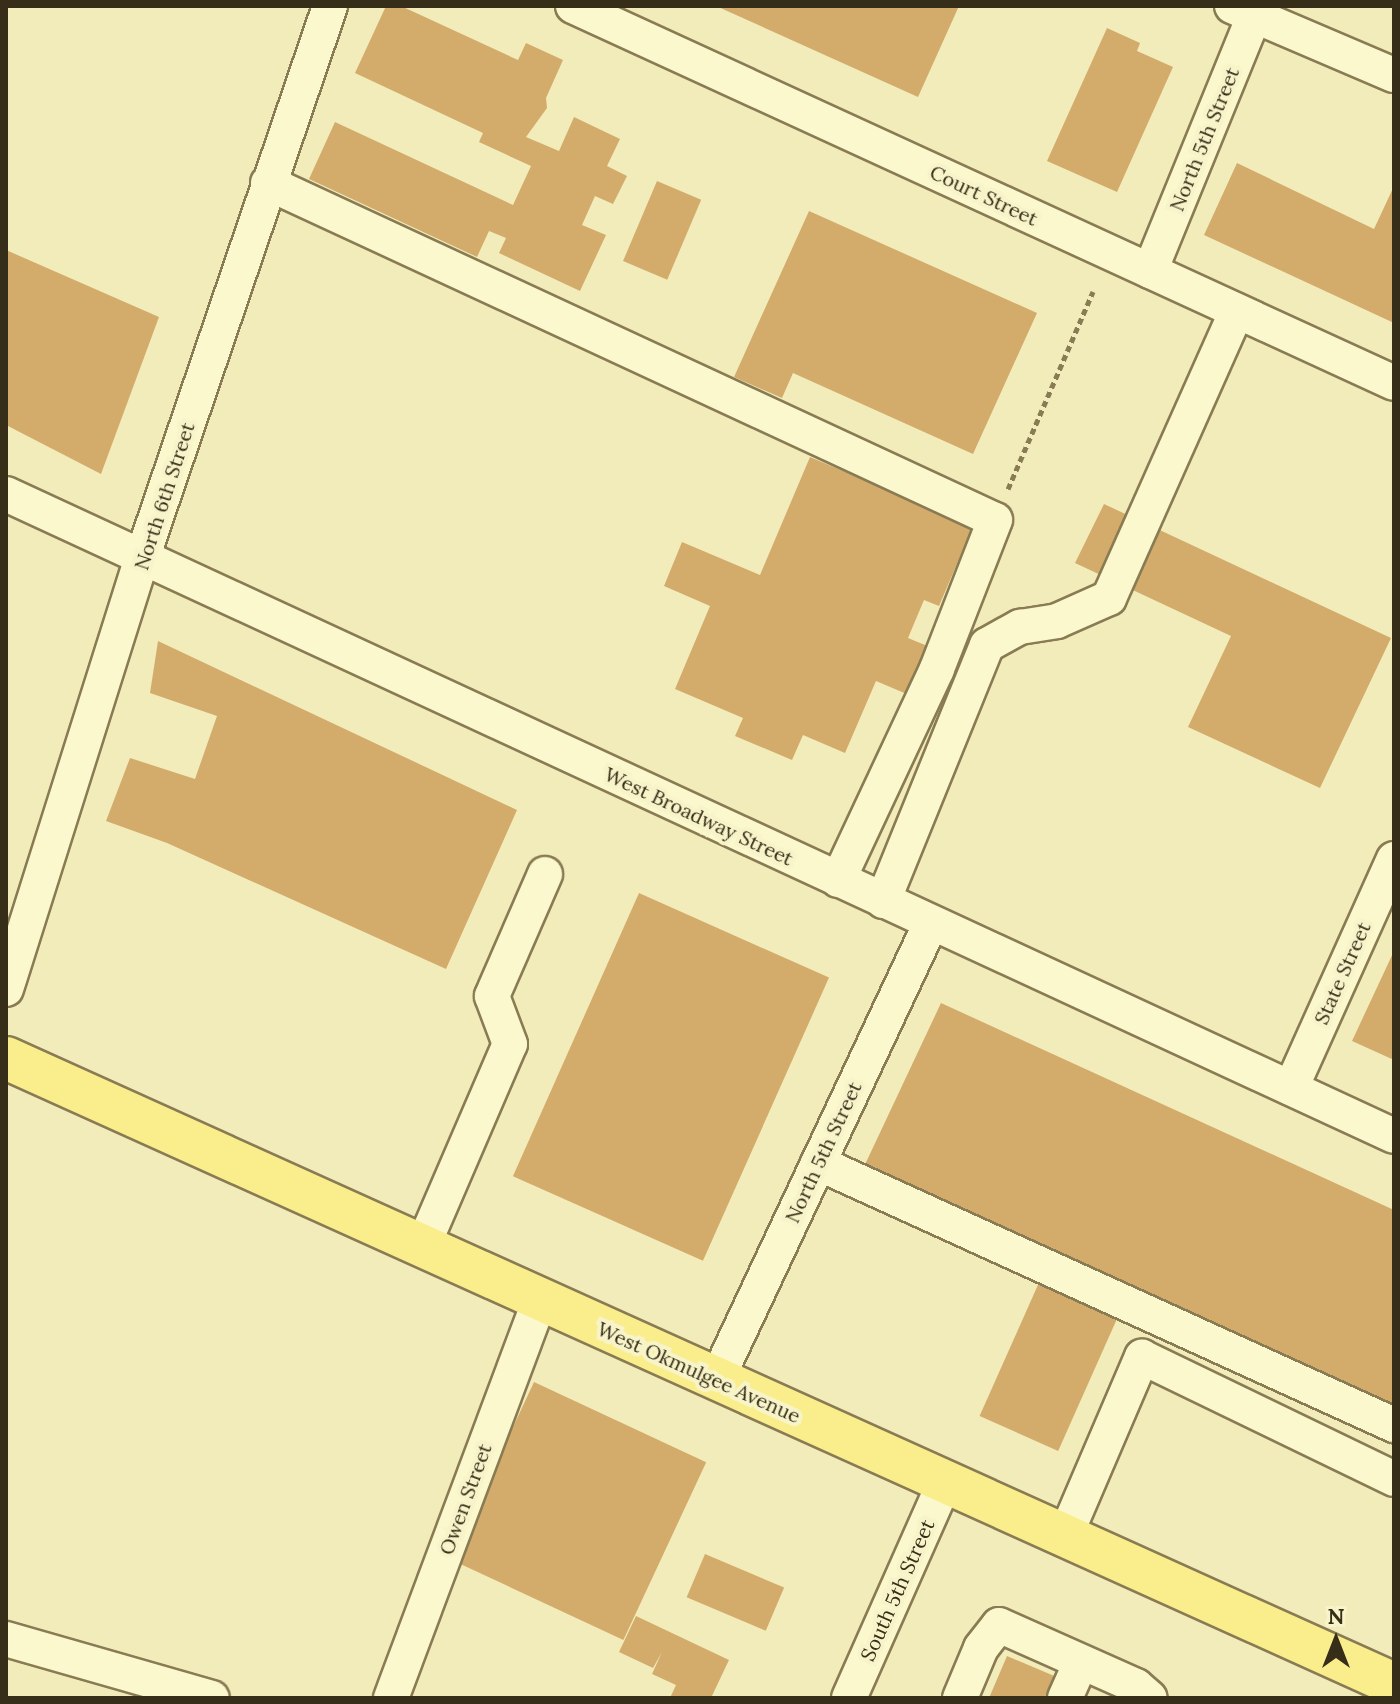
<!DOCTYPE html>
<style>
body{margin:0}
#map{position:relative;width:1400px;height:1704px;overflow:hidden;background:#f2ecba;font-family:Lora,serif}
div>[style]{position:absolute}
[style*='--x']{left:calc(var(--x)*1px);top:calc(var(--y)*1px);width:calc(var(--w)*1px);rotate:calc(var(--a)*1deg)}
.building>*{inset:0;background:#d3ac6c;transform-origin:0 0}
.path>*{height:5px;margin-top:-2.5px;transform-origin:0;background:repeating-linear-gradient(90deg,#897b53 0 6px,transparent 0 10px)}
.roads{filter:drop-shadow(2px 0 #897b53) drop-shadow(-2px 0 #897b53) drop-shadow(0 2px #897b53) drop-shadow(0 -2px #897b53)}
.minor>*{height:34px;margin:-17px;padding:0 17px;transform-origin:17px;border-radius:17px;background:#fcf8cd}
.major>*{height:42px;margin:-21px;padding:0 21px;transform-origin:21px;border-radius:21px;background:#faee8c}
span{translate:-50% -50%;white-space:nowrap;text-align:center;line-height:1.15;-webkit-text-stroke:8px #f8f4ca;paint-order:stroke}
.street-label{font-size:20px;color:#372e19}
.frame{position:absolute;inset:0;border:8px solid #372e19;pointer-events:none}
.north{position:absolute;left:1296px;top:1600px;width:80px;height:80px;-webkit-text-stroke:6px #f8f4ca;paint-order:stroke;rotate:0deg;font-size:22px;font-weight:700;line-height:32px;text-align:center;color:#372e19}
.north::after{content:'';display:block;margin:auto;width:28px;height:36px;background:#372e19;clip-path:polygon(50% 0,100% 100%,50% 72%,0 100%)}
</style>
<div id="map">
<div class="building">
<div style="clip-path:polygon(386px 6px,401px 6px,518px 60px,526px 43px,563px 60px,546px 98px,547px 108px,526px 137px,559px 151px,574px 117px,620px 139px,607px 166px,627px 176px,613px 204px,595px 196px,582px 225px,606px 235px,580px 291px,499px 253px,506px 238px,489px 231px,477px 257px,309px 179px,335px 122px,513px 205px,531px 166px,479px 142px,483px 133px,355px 73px)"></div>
<div style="clip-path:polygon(716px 6px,959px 6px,918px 97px)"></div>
<div style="clip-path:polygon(1107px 28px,1140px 43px,1137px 51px,1173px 67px,1117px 192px,1047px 161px)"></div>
<div style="clip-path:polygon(1237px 163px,1374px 229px,1394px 186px,1394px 323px,1204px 235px)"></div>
<div style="left:657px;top:181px;width:48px;height:87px;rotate:23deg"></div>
<div style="clip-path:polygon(809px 211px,1037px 313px,973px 454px,793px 373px,782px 398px,734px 377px)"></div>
<div style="clip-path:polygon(6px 250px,159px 317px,101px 474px,6px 425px)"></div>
<div style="clip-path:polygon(810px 457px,973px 526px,939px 606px,924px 600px,908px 638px,930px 647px,909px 695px,876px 681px,845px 753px,803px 735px,792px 760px,735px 736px,743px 718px,675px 689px,710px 606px,664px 586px,682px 542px,760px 575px)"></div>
<div style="clip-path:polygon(1104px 504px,1391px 638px,1320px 788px,1188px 727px,1231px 636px,1075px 563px)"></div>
<div style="clip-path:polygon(158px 641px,517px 810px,446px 969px,167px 843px,106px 821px,130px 758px,195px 779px,217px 716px,150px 693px)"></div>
<div style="left:639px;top:893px;width:208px;height:310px;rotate:24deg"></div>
<div style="clip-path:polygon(1394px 951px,1394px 1060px,1352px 1041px)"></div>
<div style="clip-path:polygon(941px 1003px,1394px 1210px,1394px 1404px,1331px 1378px,1329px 1381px,861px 1173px)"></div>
<div style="left:1041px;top:1278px;width:86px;height:151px;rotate:24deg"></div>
<div style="left:534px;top:1382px;width:190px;height:196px;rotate:25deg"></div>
<div style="left:705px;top:1554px;width:86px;height:47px;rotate:23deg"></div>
<div style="clip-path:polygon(636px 1616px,729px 1660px,711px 1698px,670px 1698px,676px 1685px,652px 1674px,662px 1652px,653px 1668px,619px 1652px)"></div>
<div style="clip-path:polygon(1007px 1656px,1059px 1678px,1051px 1698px,989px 1698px)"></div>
</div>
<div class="path">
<div style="--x:1008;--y:489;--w:215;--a:-66.7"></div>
</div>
<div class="roads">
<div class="minor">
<div style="--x:573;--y:6;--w:903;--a:24.66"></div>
<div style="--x:1232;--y:6;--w:176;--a:23.1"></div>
<div style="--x:268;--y:183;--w:801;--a:24.87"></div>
<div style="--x:995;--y:520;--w:160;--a:111.3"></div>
<div style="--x:937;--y:669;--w:233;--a:115.1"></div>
<div style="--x:1150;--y:271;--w:286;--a:-67.8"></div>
<div style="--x:6;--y:494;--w:1529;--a:24.82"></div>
<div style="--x:883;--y:901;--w:276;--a:-67.9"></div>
<div style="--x:987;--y:645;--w:38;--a:-29"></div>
<div style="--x:1020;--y:627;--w:37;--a:-9"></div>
<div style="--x:1057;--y:621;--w:57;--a:-23.9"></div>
<div style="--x:1109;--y:598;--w:314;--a:-66"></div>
<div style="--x:6;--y:989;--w:452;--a:-72.5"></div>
<div style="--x:142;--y:558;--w:583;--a:-71.19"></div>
<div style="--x:1291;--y:1088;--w:251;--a:-65.8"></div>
<div style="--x:818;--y:1163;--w:633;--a:24.46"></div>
<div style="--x:422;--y:1248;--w:222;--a:-66.7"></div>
<div style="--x:510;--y:1044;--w:51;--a:-110.6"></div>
<div style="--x:492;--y:996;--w:133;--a:-66.5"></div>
<div style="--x:716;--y:1381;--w:506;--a:-64.85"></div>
<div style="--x:1066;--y:1534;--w:193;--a:-66.8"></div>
<div style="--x:1142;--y:1357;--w:280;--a:25.8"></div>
<div style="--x:6;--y:1639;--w:214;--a:16"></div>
<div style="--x:391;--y:1698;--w:425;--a:-69.5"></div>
<div style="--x:849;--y:1698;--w:237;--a:-66.1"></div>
<div style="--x:960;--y:1698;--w:54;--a:-67.2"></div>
<div style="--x:981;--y:1648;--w:29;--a:-52"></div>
<div style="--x:999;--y:1625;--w:150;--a:24"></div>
<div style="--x:1136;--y:1686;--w:18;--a:41"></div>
<div style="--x:1065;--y:1698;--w:39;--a:-66"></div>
</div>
<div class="major">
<div style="--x:6;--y:1058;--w:1523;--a:24.28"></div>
</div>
</div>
<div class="street-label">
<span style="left:1204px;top:139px;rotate:-68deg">North 5th Street</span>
<span style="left:984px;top:195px;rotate:25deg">Court Street</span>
<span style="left:164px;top:496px;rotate:-72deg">North 6th Street</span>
<span style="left:699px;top:816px;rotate:25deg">West Broadway Street</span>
<span style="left:1342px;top:973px;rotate:-66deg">State Street</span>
<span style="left:823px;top:1152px;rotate:-65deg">North 5th Street</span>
<span style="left:699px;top:1372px;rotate:24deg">West Okmulgee Avenue</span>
<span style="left:465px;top:1499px;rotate:-70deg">Owen Street</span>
<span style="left:897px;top:1590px;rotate:-66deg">South 5th Street</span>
</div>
<div class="frame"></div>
<div class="north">N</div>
</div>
